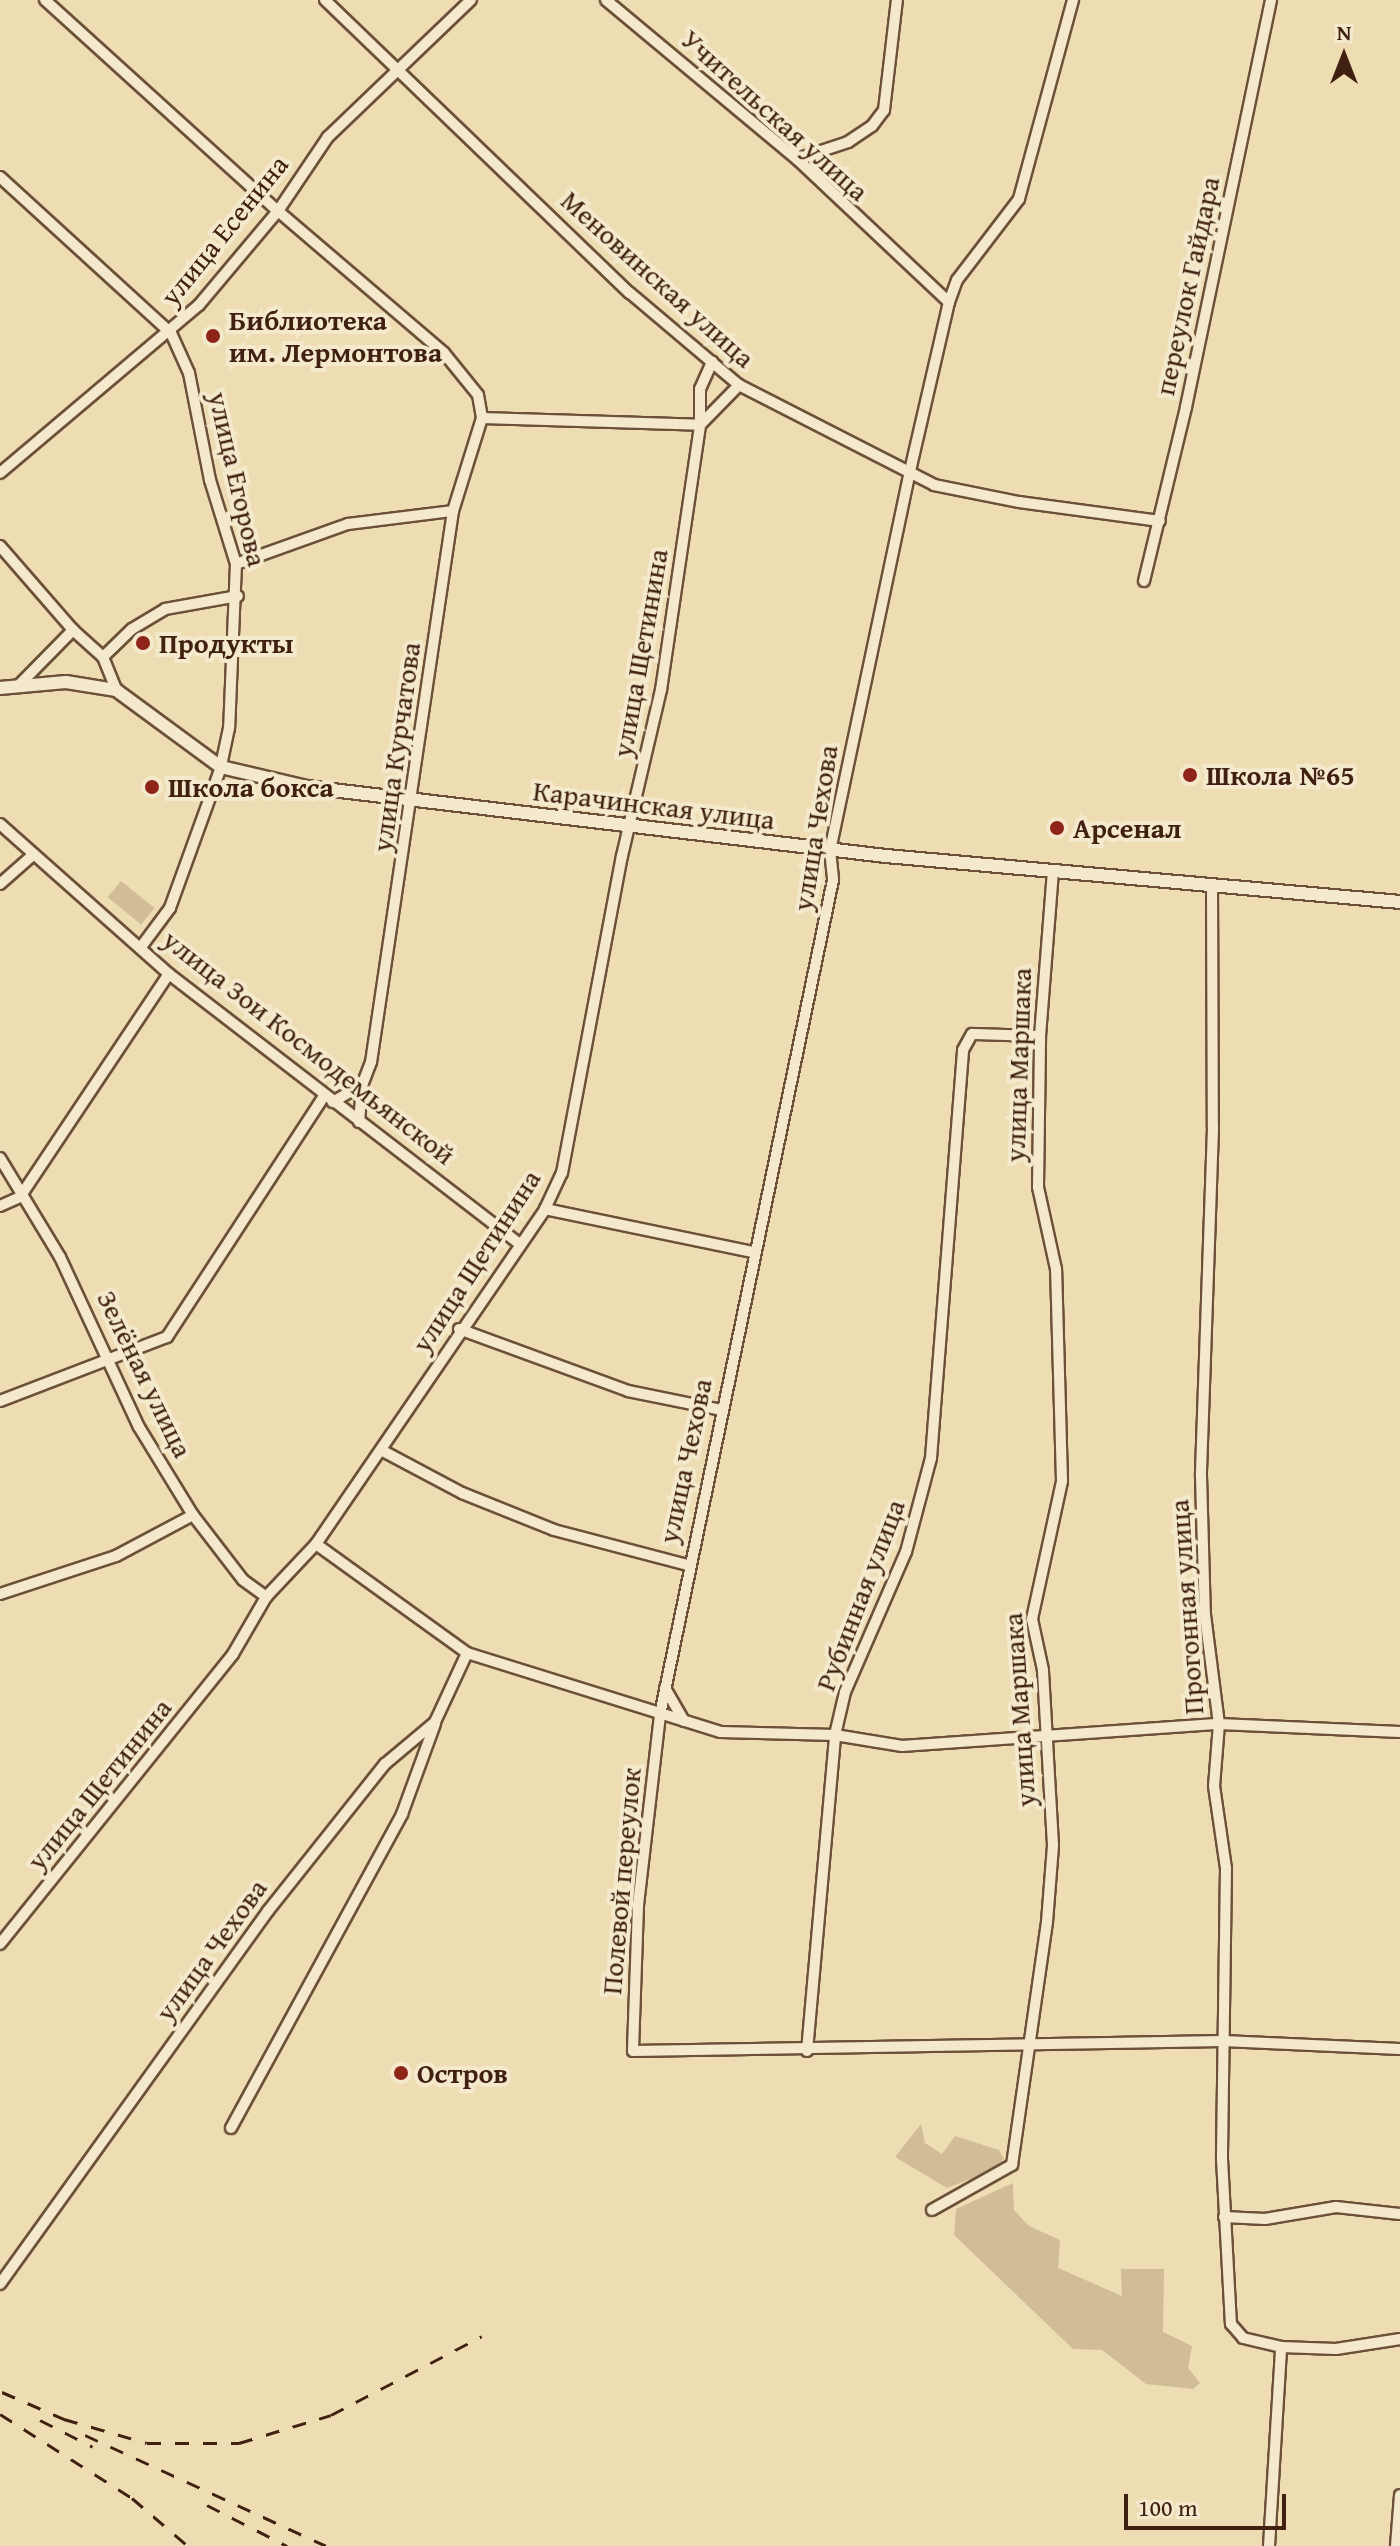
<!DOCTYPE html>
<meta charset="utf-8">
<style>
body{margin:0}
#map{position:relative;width:1400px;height:2546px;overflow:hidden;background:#eeddb2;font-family:"Gentium Book Plus",serif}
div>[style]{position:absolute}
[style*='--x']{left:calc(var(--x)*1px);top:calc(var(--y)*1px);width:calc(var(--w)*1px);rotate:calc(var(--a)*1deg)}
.green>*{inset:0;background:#d0bd97;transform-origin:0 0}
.roads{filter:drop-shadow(2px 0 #6c5039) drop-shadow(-2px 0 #6c5039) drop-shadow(0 2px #6c5039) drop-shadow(0 -2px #6c5039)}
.minor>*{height:10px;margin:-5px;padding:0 5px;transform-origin:5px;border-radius:5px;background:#f4e9cd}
.tertiary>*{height:12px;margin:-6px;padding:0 6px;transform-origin:6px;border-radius:6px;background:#f4e9cd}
.rail>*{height:3px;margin-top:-1.5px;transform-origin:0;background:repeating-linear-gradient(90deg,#402111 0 14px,transparent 0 28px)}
.dots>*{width:22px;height:22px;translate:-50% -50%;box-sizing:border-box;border:4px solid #f4e9cd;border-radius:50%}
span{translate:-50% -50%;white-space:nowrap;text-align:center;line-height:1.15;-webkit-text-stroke:8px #f4e9cd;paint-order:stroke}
.street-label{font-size:28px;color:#402111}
.poi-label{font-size:28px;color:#402111;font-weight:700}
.left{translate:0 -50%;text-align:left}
.north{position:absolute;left:1304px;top:16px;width:80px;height:80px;-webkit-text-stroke:6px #f4e9cd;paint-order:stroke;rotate:0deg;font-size:22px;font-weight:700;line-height:32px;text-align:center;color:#402111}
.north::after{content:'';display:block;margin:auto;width:28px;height:36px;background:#402111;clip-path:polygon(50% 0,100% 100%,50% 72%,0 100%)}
.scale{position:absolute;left:1124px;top:2494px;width:162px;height:36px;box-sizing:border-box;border:4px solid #402111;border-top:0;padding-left:10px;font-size:24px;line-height:28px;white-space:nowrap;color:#402111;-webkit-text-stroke:6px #f4e9cd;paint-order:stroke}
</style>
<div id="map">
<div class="green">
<div style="left:121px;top:881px;width:43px;height:21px;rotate:39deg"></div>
<div style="clip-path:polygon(921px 2124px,925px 2143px,942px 2154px,955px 2136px,999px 2150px,1004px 2159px,994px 2170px,947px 2188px,895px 2157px)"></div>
<div style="clip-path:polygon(1013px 2183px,1014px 2210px,1029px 2226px,1060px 2240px,1058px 2268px,1122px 2296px,1121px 2269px,1164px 2269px,1163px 2332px,1192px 2346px,1188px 2368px,1200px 2383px,1193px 2389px,1146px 2384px,1102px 2350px,1073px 2349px,954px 2235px,956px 2209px)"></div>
</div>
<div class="roads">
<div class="minor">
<div style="--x:45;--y:0;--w:314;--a:42.2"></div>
<div style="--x:278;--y:211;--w:218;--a:40.5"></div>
<div style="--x:444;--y:353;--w:54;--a:51"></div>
<div style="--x:478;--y:395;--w:23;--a:80"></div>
<div style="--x:482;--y:418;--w:97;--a:107.3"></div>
<div style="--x:453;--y:511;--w:557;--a:98.46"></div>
<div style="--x:371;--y:1062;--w:25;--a:111"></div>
<div style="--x:362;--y:1085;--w:34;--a:150"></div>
<div style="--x:325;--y:0;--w:423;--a:43.9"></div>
<div style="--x:630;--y:293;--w:143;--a:40.2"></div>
<div style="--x:739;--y:385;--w:219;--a:27.1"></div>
<div style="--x:934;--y:485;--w:87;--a:11.3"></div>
<div style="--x:1019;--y:502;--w:142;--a:7.7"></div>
<div style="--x:606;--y:0;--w:249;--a:39.8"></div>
<div style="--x:797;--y:159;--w:209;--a:43.3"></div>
<div style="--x:1073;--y:0;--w:206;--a:105.2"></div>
<div style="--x:1019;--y:199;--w:102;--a:127.4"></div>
<div style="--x:957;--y:280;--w:23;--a:110"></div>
<div style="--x:949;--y:302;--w:173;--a:103"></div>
<div style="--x:910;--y:471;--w:387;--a:101.9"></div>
<div style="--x:830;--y:850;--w:30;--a:84"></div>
<div style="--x:833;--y:880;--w:853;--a:101.71"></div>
<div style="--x:660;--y:1715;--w:192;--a:96.6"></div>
<div style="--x:638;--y:1906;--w:145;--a:92"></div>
<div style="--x:633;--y:2051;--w:590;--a:-0.97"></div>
<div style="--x:1223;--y:2041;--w:177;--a:2.6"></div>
<div style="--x:797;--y:159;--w:54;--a:-18.4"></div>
<div style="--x:848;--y:142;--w:29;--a:-34"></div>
<div style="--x:872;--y:126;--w:20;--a:-53"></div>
<div style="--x:884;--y:110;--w:111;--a:-83.3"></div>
<div style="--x:0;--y:177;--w:231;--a:42.4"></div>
<div style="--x:171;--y:333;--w:44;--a:65.8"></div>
<div style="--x:189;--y:373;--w:109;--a:78.9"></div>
<div style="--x:210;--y:480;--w:88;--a:72.8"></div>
<div style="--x:236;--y:564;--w:164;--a:92.4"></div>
<div style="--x:229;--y:728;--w:40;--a:102"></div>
<div style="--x:221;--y:767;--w:150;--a:109.9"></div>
<div style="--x:170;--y:908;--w:49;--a:126.6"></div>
<div style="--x:482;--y:418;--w:218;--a:1.8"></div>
<div style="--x:700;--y:425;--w:56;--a:-45.7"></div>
<div style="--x:0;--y:473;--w:260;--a:-40.2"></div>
<div style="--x:199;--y:305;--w:123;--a:-50"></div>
<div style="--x:278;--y:211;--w:89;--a:-56"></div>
<div style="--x:328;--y:137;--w:198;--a:-43.8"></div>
<div style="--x:0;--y:546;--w:111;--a:49"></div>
<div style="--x:73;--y:630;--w:40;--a:42"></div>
<div style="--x:103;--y:657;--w:35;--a:68"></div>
<div style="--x:236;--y:564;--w:119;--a:-19.7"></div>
<div style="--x:348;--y:524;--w:106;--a:-7.1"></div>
<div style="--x:1144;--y:581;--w:179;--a:-76.4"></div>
<div style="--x:1186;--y:407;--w:416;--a:-78.2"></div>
<div style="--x:103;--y:657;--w:40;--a:-44"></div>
<div style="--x:132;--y:629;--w:39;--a:-31"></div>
<div style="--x:165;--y:609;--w:74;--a:-10.1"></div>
<div style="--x:20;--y:684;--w:76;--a:-45.5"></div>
<div style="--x:0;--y:824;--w:226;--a:41.6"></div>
<div style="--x:169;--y:974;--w:441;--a:37.6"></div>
<div style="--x:0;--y:884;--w:45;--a:-41.4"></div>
<div style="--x:1212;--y:885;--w:243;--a:89.8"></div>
<div style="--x:1213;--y:1128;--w:348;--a:92"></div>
<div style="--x:1201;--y:1476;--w:139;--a:88.4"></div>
<div style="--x:1205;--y:1615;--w:110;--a:82.7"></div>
<div style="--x:1219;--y:1724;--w:62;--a:94.6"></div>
<div style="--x:1214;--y:1786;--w:83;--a:81.7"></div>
<div style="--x:1226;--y:1868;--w:291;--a:90.8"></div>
<div style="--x:1222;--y:2159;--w:165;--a:86.9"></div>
<div style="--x:1231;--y:2324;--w:18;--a:49"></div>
<div style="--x:1243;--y:2338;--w:39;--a:13"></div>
<div style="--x:1281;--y:2347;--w:55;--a:2.1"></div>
<div style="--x:1336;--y:2349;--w:65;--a:-8.9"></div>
<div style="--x:359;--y:1122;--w:37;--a:-85"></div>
<div style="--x:0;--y:1158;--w:116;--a:58.8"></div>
<div style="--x:60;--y:1257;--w:187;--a:65.1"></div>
<div style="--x:139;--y:1427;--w:103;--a:58.5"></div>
<div style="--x:193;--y:1515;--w:82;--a:52.4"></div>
<div style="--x:243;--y:1580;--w:29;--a:36"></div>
<div style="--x:0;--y:1206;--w:22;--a:-24"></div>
<div style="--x:20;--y:1197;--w:268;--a:-56.3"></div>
<div style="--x:545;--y:1209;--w:212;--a:11.7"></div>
<div style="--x:459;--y:1329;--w:180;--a:20.1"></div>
<div style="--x:628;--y:1391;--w:95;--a:11.5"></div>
<div style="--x:0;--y:1401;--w:179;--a:-21"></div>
<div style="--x:167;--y:1337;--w:288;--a:-56.9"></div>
<div style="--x:381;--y:1450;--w:92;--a:28"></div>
<div style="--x:462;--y:1493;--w:99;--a:21.9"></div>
<div style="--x:554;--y:1530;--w:138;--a:14.7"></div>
<div style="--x:316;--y:1544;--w:186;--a:35.8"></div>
<div style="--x:467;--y:1653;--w:266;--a:17.3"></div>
<div style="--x:721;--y:1732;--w:114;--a:1.5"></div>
<div style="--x:835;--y:1735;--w:68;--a:9.3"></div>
<div style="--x:902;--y:1746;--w:318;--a:-4"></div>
<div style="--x:1219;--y:1724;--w:181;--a:2.5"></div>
<div style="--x:0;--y:1594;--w:122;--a:-18.1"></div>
<div style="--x:116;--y:1556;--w:87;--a:-28"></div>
<div style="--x:665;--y:1688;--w:38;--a:60"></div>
<div style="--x:0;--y:1944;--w:372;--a:-51.2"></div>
<div style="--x:233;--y:1654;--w:66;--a:-59.9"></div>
<div style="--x:266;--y:1597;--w:73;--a:-46.7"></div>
<div style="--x:316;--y:1544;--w:406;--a:-55.6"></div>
<div style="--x:545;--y:1209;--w:40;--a:-65"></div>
<div style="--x:562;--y:1173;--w:323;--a:-79.3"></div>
<div style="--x:622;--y:856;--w:171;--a:-76.8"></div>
<div style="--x:661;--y:690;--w:268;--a:-81.6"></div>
<div style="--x:700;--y:425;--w:36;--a:-90"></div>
<div style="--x:700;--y:389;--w:30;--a:-66"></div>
<div style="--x:807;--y:2051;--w:317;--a:-84.9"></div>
<div style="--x:835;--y:1735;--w:44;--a:-76.9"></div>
<div style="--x:845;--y:1692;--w:153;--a:-66.5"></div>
<div style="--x:906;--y:1552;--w:97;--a:-75.1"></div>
<div style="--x:931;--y:1458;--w:409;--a:-85.5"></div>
<div style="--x:963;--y:1050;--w:18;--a:-61"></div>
<div style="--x:972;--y:1034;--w:68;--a:1.7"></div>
<div style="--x:231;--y:2128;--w:358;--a:-61.4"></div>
<div style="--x:402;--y:1814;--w:96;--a:-69.9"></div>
<div style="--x:932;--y:2210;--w:92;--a:-29.4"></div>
<div style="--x:1012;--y:2165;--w:246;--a:-81.8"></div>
<div style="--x:1047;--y:1922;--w:77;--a:-85.5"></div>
<div style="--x:1053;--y:1845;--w:175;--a:-93.3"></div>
<div style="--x:1043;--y:1670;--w:52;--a:-102.2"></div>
<div style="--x:1032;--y:1619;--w:141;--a:-77.7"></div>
<div style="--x:1062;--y:1481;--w:212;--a:-91.6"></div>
<div style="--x:1056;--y:1269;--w:84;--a:-102.4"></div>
<div style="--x:1038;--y:1187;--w:151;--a:-89.2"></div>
<div style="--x:1040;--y:1036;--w:166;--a:-85.5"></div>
<div style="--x:1224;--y:2217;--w:41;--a:2.8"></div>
<div style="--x:1265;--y:2219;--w:72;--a:-9.6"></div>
<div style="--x:1336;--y:2207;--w:64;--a:6.2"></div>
<div style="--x:0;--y:2284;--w:459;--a:-54.3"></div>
<div style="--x:268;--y:1911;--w:188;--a:-51.5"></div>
<div style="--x:385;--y:1764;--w:65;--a:-40"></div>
<div style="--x:435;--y:1722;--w:76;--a:-65.1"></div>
<div style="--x:1269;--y:2546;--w:199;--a:-86.5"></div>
<div style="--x:1396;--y:2546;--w:51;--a:-85.5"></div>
</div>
<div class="tertiary">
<div style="--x:0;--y:688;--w:66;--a:-5.2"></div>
<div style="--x:66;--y:682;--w:51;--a:9.1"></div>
<div style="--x:116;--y:690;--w:130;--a:36.3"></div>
<div style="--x:221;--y:767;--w:88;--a:13.1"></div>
<div style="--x:307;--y:787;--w:583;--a:6.8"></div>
<div style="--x:886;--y:856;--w:516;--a:5.11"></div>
</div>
</div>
<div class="rail">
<div style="--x:2;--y:2392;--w:68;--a:23.5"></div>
<div style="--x:64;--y:2419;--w:86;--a:16.1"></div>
<div style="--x:147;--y:2443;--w:92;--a:0"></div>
<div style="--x:239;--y:2443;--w:96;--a:-16.9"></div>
<div style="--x:331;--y:2415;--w:170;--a:-27.6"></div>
<div style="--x:0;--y:2414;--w:156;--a:32.5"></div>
<div style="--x:132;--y:2498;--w:74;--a:40.6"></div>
<div style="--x:40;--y:2420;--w:59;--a:27"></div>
<div style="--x:85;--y:2435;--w:265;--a:24.7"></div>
<div style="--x:207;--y:2505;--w:90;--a:27.1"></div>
</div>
<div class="dots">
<div style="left:213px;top:336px;background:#8f2418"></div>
<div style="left:143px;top:643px;background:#8f2418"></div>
<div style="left:1190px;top:775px;background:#8f2418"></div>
<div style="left:152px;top:787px;background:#8f2418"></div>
<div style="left:1057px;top:828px;background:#8f2418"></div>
<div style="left:401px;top:2073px;background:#8f2418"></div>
</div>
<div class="street-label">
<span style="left:775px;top:115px;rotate:42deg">Учительская улица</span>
<span style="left:224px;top:230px;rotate:-51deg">улица Есенина</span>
<span style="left:658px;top:279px;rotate:42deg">Меновинская улица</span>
<span style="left:1187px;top:286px;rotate:-78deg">переулок Гайдара</span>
<span style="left:238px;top:479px;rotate:77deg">улица Егорова</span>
<span style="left:640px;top:653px;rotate:-80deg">улица Щетинина</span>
<span style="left:396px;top:747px;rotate:-82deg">улица Курчатова</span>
<span style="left:654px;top:805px;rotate:7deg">Карачинская улица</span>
<span style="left:815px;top:828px;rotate:-81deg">улица Чехова</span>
<span style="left:309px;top:1047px;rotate:38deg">улица Зои Космодемьянской</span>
<span style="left:1018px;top:1065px;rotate:-88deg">улица Маршака</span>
<span style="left:476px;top:1261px;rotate:-57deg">улица Щетинина</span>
<span style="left:145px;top:1374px;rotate:64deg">Зелёная улица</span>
<span style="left:685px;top:1461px;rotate:-78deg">улица Чехова</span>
<span style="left:860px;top:1595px;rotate:-69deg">Рубинная улица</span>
<span style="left:1186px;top:1607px;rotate:-94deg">Прогонная улица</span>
<span style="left:1019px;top:1710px;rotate:-94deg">улица Маршака</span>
<span style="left:99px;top:1784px;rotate:-51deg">улица Щетинина</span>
<span style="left:621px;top:1881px;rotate:-85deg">Полевой переулок</span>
<span style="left:211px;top:1950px;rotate:-54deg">улица Чехова</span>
</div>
<div class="poi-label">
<span class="left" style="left:229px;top:336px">Библиотека<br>им. Лермонтова</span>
<span class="left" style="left:159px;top:643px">Продукты</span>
<span class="left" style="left:1206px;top:775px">Школа №65</span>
<span class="left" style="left:168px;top:787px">Школа бокса</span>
<span class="left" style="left:1073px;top:828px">Арсенал</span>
<span class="left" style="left:417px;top:2073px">Остров</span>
</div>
<div class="north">N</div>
<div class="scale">100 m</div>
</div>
